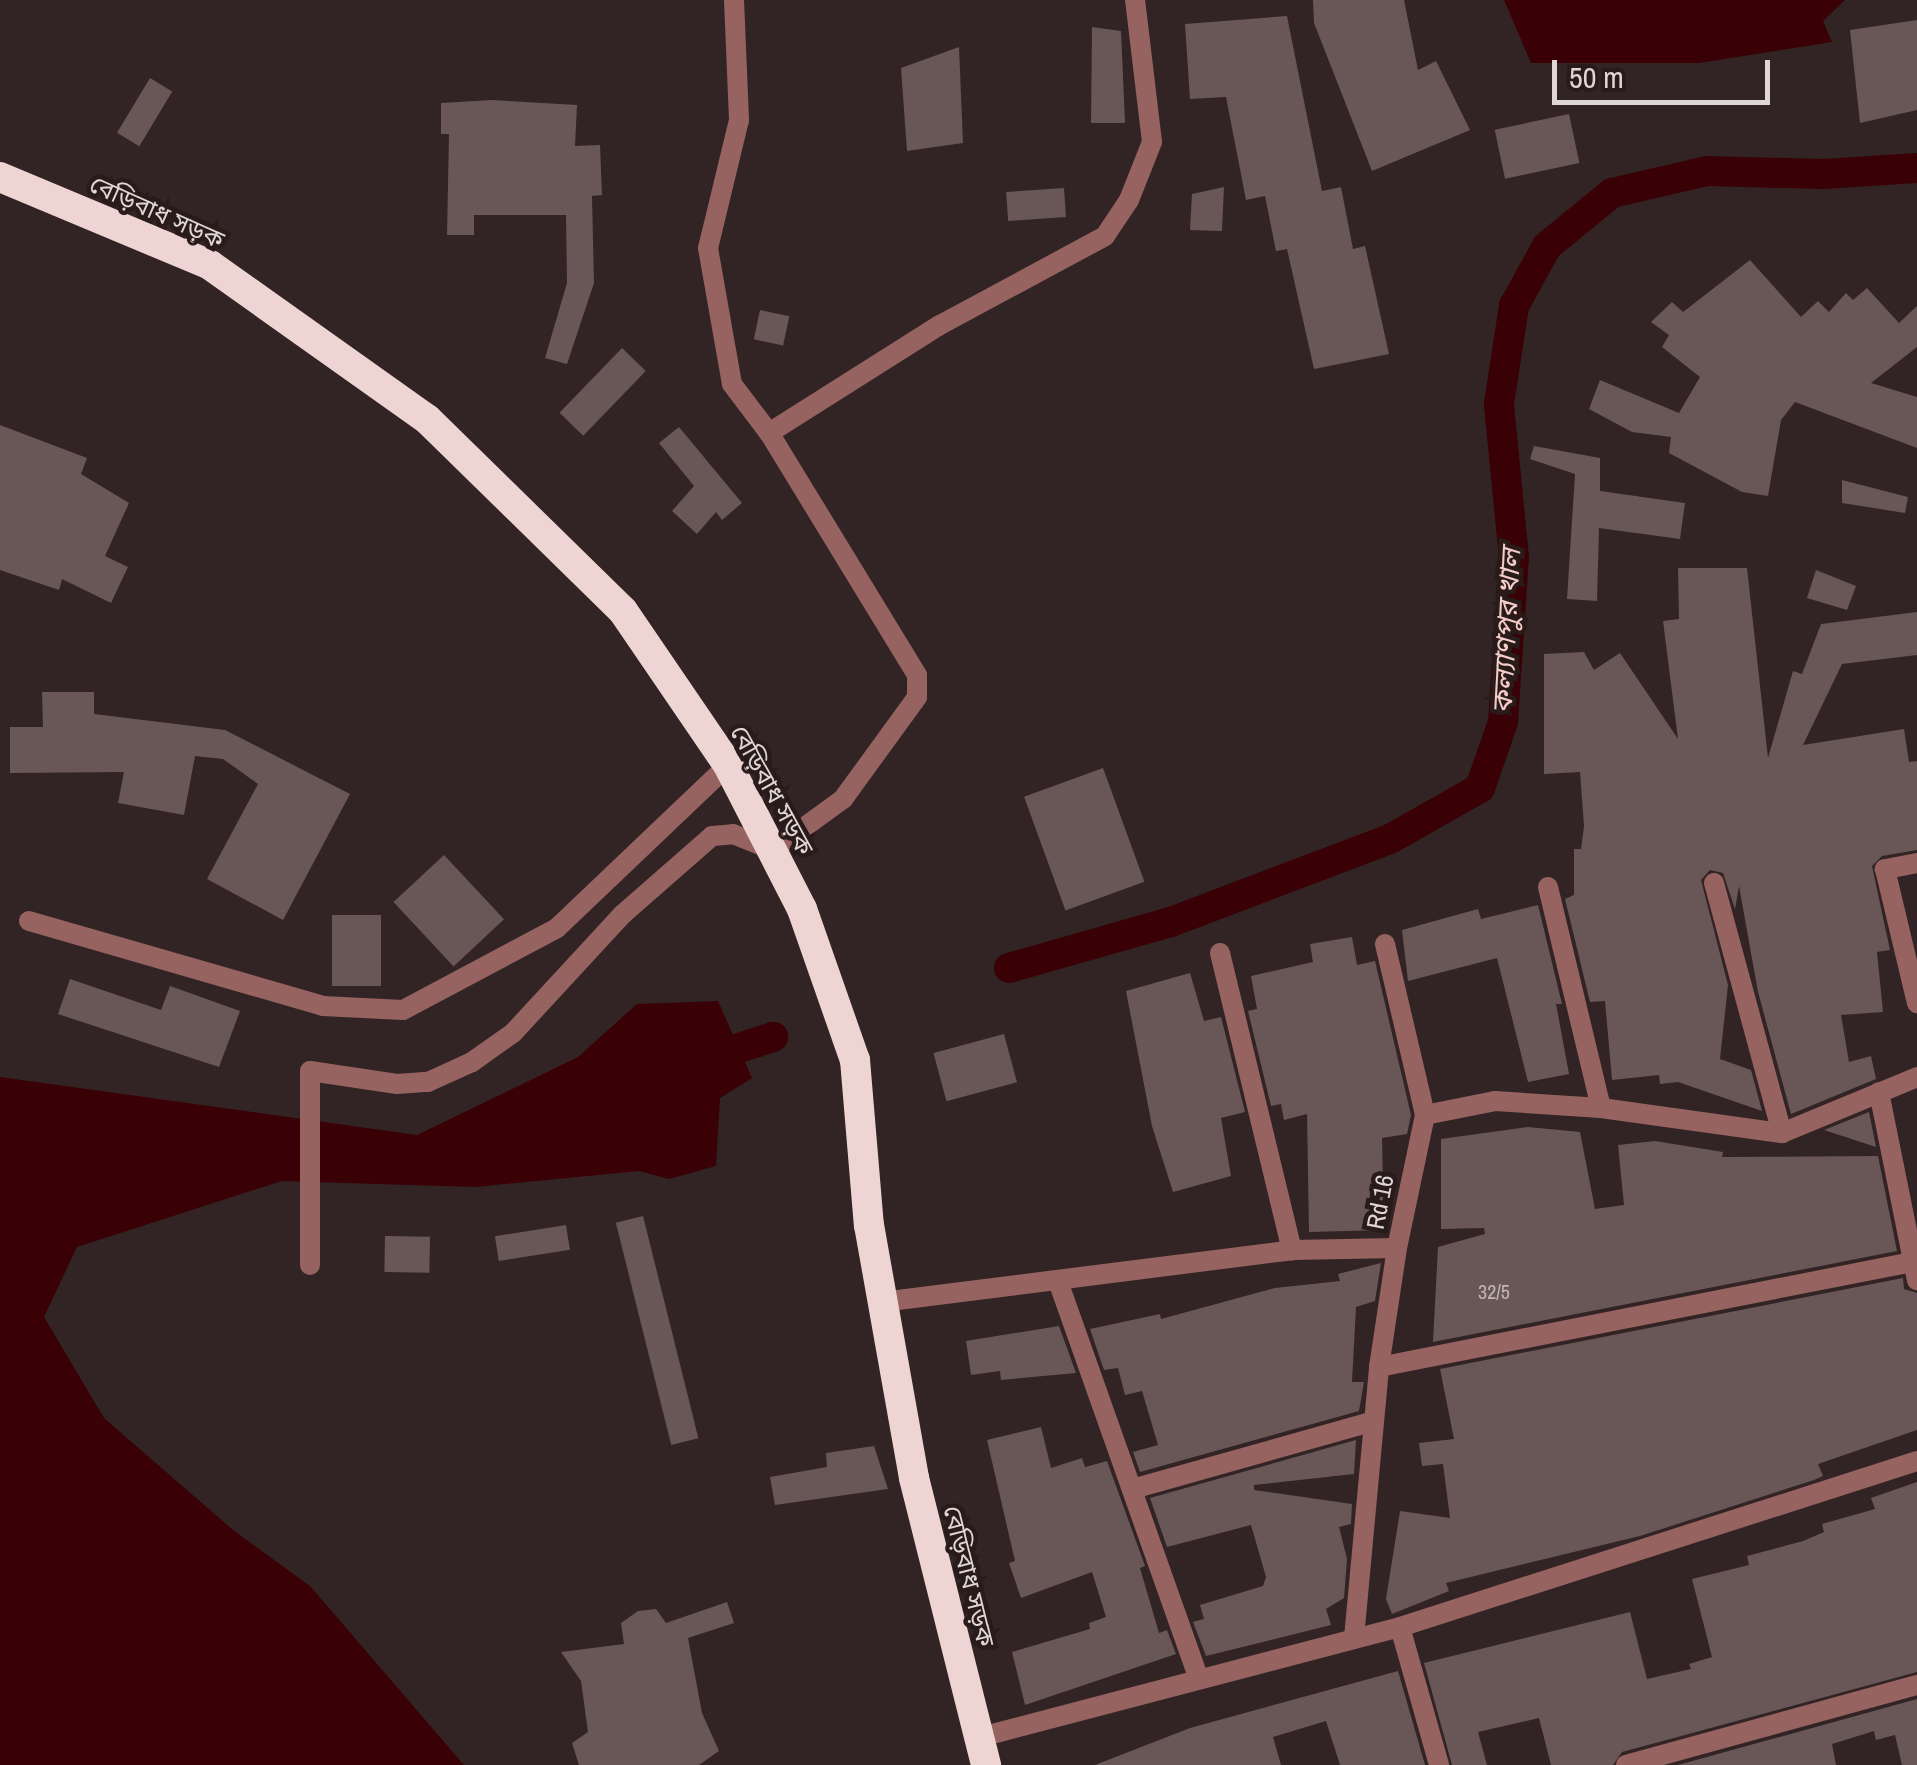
<!DOCTYPE html>
<meta charset="utf-8">
<style>
body{margin:0}
#map{position:relative;width:1917px;height:1765px;overflow:hidden;background:#322424;font-family:"Archivo Narrow","Noto Sans Bengali",sans-serif}
div>[style]{position:absolute}
[style*='--x']{left:calc(var(--x)*1px);top:calc(var(--y)*1px);width:calc(var(--w)*1px);rotate:calc(var(--a)*1deg)}
.water>*{inset:0;background:#390005}
.canal>*{height:30px;margin:-15px;padding:0 15px;transform-origin:15px;border-radius:15px;background:#390005}
.building>*{inset:0;background:#685756;transform-origin:0 0}
.street>*{height:20px;margin:-10px;padding:0 10px;transform-origin:10px;border-radius:10px;background:#966361}
.highway>*{height:30px;margin:-15px;padding:0 15px;transform-origin:15px;border-radius:15px;background:#eed4d2}
span{translate:-50% -50%;white-space:nowrap;text-align:center;line-height:1.15;-webkit-text-stroke:9px #281b1a;paint-order:stroke}
.number-label{font-size:20px;color:#c2b6b6}
.number-label span{-webkit-text-stroke-width:0}
.street-label{font-size:25px;color:#e0d6d6}
.water-label{font-size:28px;color:#f6ccc9;font-style:italic}
.scale{position:absolute;left:1552px;top:60px;width:218px;height:45px;box-sizing:border-box;border:5px solid #e0d6d6;border-top:0;padding-left:12px;font-size:30px;line-height:35px;white-space:nowrap;color:#e0d6d6;-webkit-text-stroke:8px #281b1a;paint-order:stroke}
</style>
<div id="map">
<div class="water">
<div style="clip-path:polygon(1504px 0,1845px 0,1823px 21px,1832px 42px,1699px 63px,1531px 63px)"></div>
<div style="clip-path:polygon(718px 1001px,752px 1078px,720px 1098px,716px 1166px,669px 1179px,639px 1171px,475px 1187px,282px 1181px,77px 1247px,44px 1317px,104px 1418px,233px 1530px,310px 1586px,464px 1765px,0 1765px,0 1077px,417px 1135px,578px 1057px,637px 1004px)"></div>
</div>
<div class="canal">
<div style="--x:1009;--y:968;--w:168;--a:-15.9"></div>
<div style="--x:1171;--y:922;--w:234;--a:-20.8"></div>
<div style="--x:1390;--y:839;--w:103;--a:-29.5"></div>
<div style="--x:1480;--y:788;--w:70;--a:-70.8"></div>
<div style="--x:1503;--y:722;--w:164;--a:-86.2"></div>
<div style="--x:1514;--y:558;--w:155;--a:-95.6"></div>
<div style="--x:1499;--y:404;--w:99;--a:-81.3"></div>
<div style="--x:1514;--y:306;--w:68;--a:-61.2"></div>
<div style="--x:1547;--y:246;--w:84;--a:-39.2"></div>
<div style="--x:1612;--y:193;--w:98;--a:-13"></div>
<div style="--x:1707;--y:171;--w:117;--a:1.5"></div>
<div style="--x:1824;--y:174;--w:93;--a:-3.7"></div>
<div style="--x:739;--y:1048;--w:36;--a:-18"></div>
</div>
<div class="building">
<div style="clip-path:polygon(1313px 0,1404px 0,1418px 70px,1436px 61px,1470px 130px,1372px 171px,1314px 23px)"></div>
<div style="clip-path:polygon(1287px 16px,1322px 191px,1341px 187px,1353px 249px,1365px 246px,1389px 354px,1314px 369px,1287px 249px,1276px 251px,1265px 196px,1246px 200px,1226px 97px,1190px 99px,1185px 24px)"></div>
<div style="clip-path:polygon(1917px 20px,1917px 110px,1860px 123px,1850px 30px)"></div>
<div style="clip-path:polygon(1092px 27px,1121px 31px,1125px 123px,1091px 123px)"></div>
<div style="clip-path:polygon(959px 47px,963px 143px,907px 151px,901px 68px)"></div>
<div style="left:150px;top:78px;width:26px;height:64px;rotate:31deg"></div>
<div style="clip-path:polygon(492px 100px,577px 105px,575px 146px,600px 145px,602px 195px,592px 196px,594px 283px,567px 364px,545px 358px,567px 283px,566px 215px,474px 215px,474px 235px,447px 235px,449px 134px,441px 134px,441px 103px)"></div>
<div style="left:1569px;top:114px;width:50px;height:76px;rotate:78deg"></div>
<div style="clip-path:polygon(1224px 187px,1222px 231px,1190px 230px,1192px 194px)"></div>
<div style="left:1064px;top:188px;width:29px;height:58px;rotate:86deg"></div>
<div style="clip-path:polygon(1750px 260px,1801px 317px,1818px 301px,1829px 312px,1846px 293px,1853px 300px,1867px 288px,1899px 323px,1917px 306px,1917px 347px,1871px 383px,1917px 397px,1917px 448px,1795px 402px,1781px 420px,1768px 496px,1742px 492px,1669px 453px,1671px 437px,1632px 432px,1589px 409px,1600px 380px,1679px 413px,1700px 377px,1662px 347px,1669px 335px,1651px 322px,1672px 302px,1683px 312px)"></div>
<div style="left:760px;top:310px;width:30px;height:30px;rotate:12deg"></div>
<div style="left:622px;top:348px;width:33px;height:90px;rotate:44deg"></div>
<div style="clip-path:polygon(0 425px,87px 458px,81px 474px,129px 503px,105px 556px,128px 567px,111px 603px,62px 579px,59px 590px,0 570px)"></div>
<div style="clip-path:polygon(679px 427px,742px 503px,722px 520px,716px 512px,697px 534px,672px 511px,694px 486px,659px 443px)"></div>
<div style="clip-path:polygon(1534px 446px,1600px 458px,1600px 491px,1685px 503px,1680px 539px,1599px 528px,1597px 601px,1567px 599px,1575px 474px,1530px 459px)"></div>
<div style="clip-path:polygon(1842px 480px,1908px 497px,1905px 513px,1842px 503px)"></div>
<div style="clip-path:polygon(1678px 568px,1747px 568px,1768px 758px,1793px 671px,1802px 674px,1821px 624px,1917px 612px,1917px 655px,1842px 664px,1803px 745px,1904px 729px,1909px 762px,1917px 761px,1917px 850px,1882px 856px,1872px 866px,1890px 950px,1877px 952px,1883px 1012px,1841px 1015px,1849px 1062px,1871px 1056px,1876px 1079px,1791px 1114px,1758px 992px,1739px 886px,1735px 909px,1723px 873px,1710px 870px,1701px 880px,1728px 985px,1720px 1059px,1751px 1070px,1762px 1111px,1678px 1082px,1660px 1084px,1659px 1075px,1612px 1080px,1605px 1001px,1590px 1002px,1565px 899px,1574px 895px,1574px 849px,1581px 849px,1584px 826px,1580px 772px,1544px 774px,1544px 654px,1584px 652px,1594px 670px,1620px 653px,1678px 739px,1663px 621px,1679px 619px)"></div>
<div style="clip-path:polygon(1816px 570px,1856px 586px,1847px 610px,1807px 598px)"></div>
<div style="clip-path:polygon(42px 692px,94px 692px,94px 714px,225px 730px,350px 794px,283px 920px,207px 879px,258px 784px,223px 759px,195px 756px,184px 815px,118px 803px,124px 772px,10px 773px,10px 727px,43px 727px)"></div>
<div style="left:1103px;top:768px;width:121px;height:84px;rotate:70deg"></div>
<div style="left:444px;top:855px;width:88px;height:69px;rotate:47deg"></div>
<div style="clip-path:polygon(1538px 905px,1562px 1004px,1556px 1004px,1569px 1074px,1528px 1082px,1497px 958px,1408px 981px,1402px 930px,1478px 909px,1481px 919px)"></div>
<div style="left:332px;top:915px;width:49px;height:71px"></div>
<div style="clip-path:polygon(1352px 937px,1357px 965px,1375px 961px,1411px 1115px,1407px 1134px,1382px 1138px,1384px 1230px,1309px 1232px,1307px 1114px,1284px 1120px,1281px 1104px,1271px 1106px,1248px 1011px,1257px 1009px,1251px 976px,1313px 962px,1310px 944px)"></div>
<div style="clip-path:polygon(1190px 973px,1204px 1021px,1221px 1017px,1245px 1112px,1221px 1118px,1231px 1176px,1173px 1192px,1152px 1126px,1126px 991px)"></div>
<div style="clip-path:polygon(70px 979px,161px 1010px,170px 986px,240px 1011px,219px 1067px,58px 1014px)"></div>
<div style="left:1004px;top:1034px;width:50px;height:73px;rotate:75deg"></div>
<div style="clip-path:polygon(1869px 1112px,1876px 1147px,1824px 1130px)"></div>
<div style="clip-path:polygon(1528px 1127px,1580px 1132px,1595px 1209px,1624px 1205px,1618px 1145px,1655px 1141px,1723px 1152px,1722px 1157px,1878px 1156px,1897px 1251px,1433px 1342px,1438px 1247px,1485px 1234px,1484px 1228px,1441px 1229px,1441px 1139px)"></div>
<div style="left:643px;top:1216px;width:229px;height:28px;rotate:76deg"></div>
<div style="left:566px;top:1225px;width:25px;height:72px;rotate:81deg"></div>
<div style="left:385px;top:1236px;width:45px;height:36px;rotate:1deg"></div>
<div style="clip-path:polygon(1381px 1263px,1375px 1301px,1356px 1307px,1352px 1382px,1364px 1382px,1359px 1411px,1140px 1472px,1133px 1452px,1158px 1445px,1142px 1391px,1125px 1395px,1118px 1368px,1104px 1370px,1090px 1329px,1160px 1314px,1161px 1319px,1275px 1288px,1340px 1281px,1338px 1274px)"></div>
<div style="clip-path:polygon(1903px 1278px,1904px 1289px,1917px 1293px,1917px 1430px,1818px 1464px,1823px 1476px,1814px 1480px,1640px 1536px,1446px 1583px,1449px 1591px,1392px 1614px,1386px 1599px,1400px 1511px,1450px 1518px,1443px 1464px,1422px 1466px,1419px 1443px,1454px 1439px,1440px 1369px)"></div>
<div style="clip-path:polygon(1059px 1326px,1076px 1373px,1001px 1380px,1000px 1371px,971px 1375px,966px 1341px)"></div>
<div style="clip-path:polygon(1041px 1427px,1051px 1468px,1082px 1458px,1085px 1467px,1107px 1461px,1145px 1566px,1140px 1568px,1159px 1633px,1167px 1630px,1176px 1654px,1025px 1705px,1012px 1652px,1090px 1629px,1089px 1623px,1106px 1617px,1092px 1572px,1021px 1598px,1009px 1563px,1015px 1561px,987px 1440px)"></div>
<div style="clip-path:polygon(1356px 1440px,1354px 1474px,1254px 1485px,1254px 1490px,1352px 1504px,1351px 1524px,1339px 1527px,1347px 1559px,1344px 1598px,1326px 1609px,1331px 1625px,1206px 1656px,1193px 1622px,1204px 1619px,1200px 1605px,1263px 1586px,1266px 1577px,1251px 1525px,1167px 1547px,1150px 1498px)"></div>
<div style="clip-path:polygon(874px 1446px,888px 1489px,775px 1505px,770px 1477px,827px 1467px,826px 1453px)"></div>
<div style="clip-path:polygon(1917px 1482px,1917px 1672px,1622px 1752px,1613px 1765px,1551px 1765px,1539px 1718px,1478px 1732px,1487px 1765px,1452px 1765px,1424px 1663px,1630px 1612px,1647px 1679px,1691px 1669px,1689px 1664px,1712px 1657px,1692px 1579px,1749px 1565px,1747px 1556px,1803px 1541px,1824px 1532px,1822px 1524px,1875px 1509px,1871px 1498px)"></div>
<div style="clip-path:polygon(727px 1602px,734px 1623px,688px 1638px,702px 1713px,719px 1751px,699px 1765px,579px 1765px,572px 1743px,588px 1732px,581px 1681px,561px 1652px,624px 1644px,621px 1623px,638px 1611px,656px 1609px,666px 1623px)"></div>
<div style="clip-path:polygon(1398px 1671px,1425px 1765px,1340px 1765px,1326px 1721px,1273px 1737px,1281px 1765px,1095px 1765px,1190px 1728px)"></div>
<div style="clip-path:polygon(1917px 1699px,1917px 1765px,1902px 1765px,1895px 1735px,1876px 1740px,1874px 1731px,1832px 1744px,1836px 1765px,1678px 1765px)"></div>
</div>
<div class="street">
<div style="--x:734;--y:0;--w:120;--a:87.6"></div>
<div style="--x:739;--y:120;--w:132;--a:103.6"></div>
<div style="--x:708;--y:248;--w:138;--a:80"></div>
<div style="--x:732;--y:384;--w:61;--a:52.9"></div>
<div style="--x:1917;--y:863;--w:33;--a:169"></div>
<div style="--x:1885;--y:869;--w:138;--a:76.6"></div>
<div style="--x:1714;--y:883;--w:259;--a:74.8"></div>
<div style="--x:1548;--y:887;--w:227;--a:76.5"></div>
<div style="--x:29;--y:921;--w:306;--a:16.1"></div>
<div style="--x:323;--y:1006;--w:80;--a:2.9"></div>
<div style="--x:403;--y:1010;--w:174;--a:-28"></div>
<div style="--x:557;--y:928;--w:236;--a:-43.6"></div>
<div style="--x:1385;--y:944;--w:176;--a:76.8"></div>
<div style="--x:1220;--y:953;--w:306;--a:76.4"></div>
<div style="--x:1879;--y:1092;--w:192;--a:78.6"></div>
<div style="--x:310;--y:1265;--w:194;--a:-90"></div>
<div style="--x:310;--y:1071;--w:88;--a:8.5"></div>
<div style="--x:397;--y:1084;--w:31;--a:-4"></div>
<div style="--x:428;--y:1082;--w:48;--a:-24.4"></div>
<div style="--x:472;--y:1062;--w:50;--a:-35.3"></div>
<div style="--x:513;--y:1033;--w:162;--a:-47.3"></div>
<div style="--x:623;--y:914;--w:118;--a:-41.2"></div>
<div style="--x:712;--y:836;--w:21;--a:-5"></div>
<div style="--x:733;--y:834;--w:43;--a:21.8"></div>
<div style="--x:773;--y:850;--w:87;--a:-36.1"></div>
<div style="--x:843;--y:799;--w:126;--a:-54"></div>
<div style="--x:917;--y:697;--w:22;--a:-90"></div>
<div style="--x:917;--y:675;--w:284;--a:-121.4"></div>
<div style="--x:769;--y:433;--w:202;--a:-32.3"></div>
<div style="--x:940;--y:325;--w:187;--a:-28.3"></div>
<div style="--x:1105;--y:236;--w:43;--a:-56.3"></div>
<div style="--x:1129;--y:200;--w:62;--a:-68.4"></div>
<div style="--x:1152;--y:142;--w:143;--a:-96.8"></div>
<div style="--x:1059;--y:1284;--w:416;--a:70.5"></div>
<div style="--x:882;--y:1302;--w:413;--a:-7.2"></div>
<div style="--x:1292;--y:1250;--w:105;--a:-1.1"></div>
<div style="--x:1397;--y:1248;--w:136;--a:-78.1"></div>
<div style="--x:1425;--y:1115;--w:71;--a:-11.3"></div>
<div style="--x:1495;--y:1101;--w:106;--a:3.8"></div>
<div style="--x:1601;--y:1108;--w:183;--a:7.9"></div>
<div style="--x:1782;--y:1133;--w:146;--a:-22.5"></div>
<div style="--x:1379;--y:1367;--w:543;--a:-11.14"></div>
<div style="--x:1136;--y:1488;--w:247;--a:-15.7"></div>
<div style="--x:1400;--y:1627;--w:143;--a:74.2"></div>
<div style="--x:1354;--y:1638;--w:272;--a:-84.7"></div>
<div style="--x:1379;--y:1367;--w:120;--a:-81.4"></div>
<div style="--x:977;--y:1738;--w:437;--a:-14.7"></div>
<div style="--x:1400;--y:1627;--w:543;--a:-17.8"></div>
<div style="--x:1626;--y:1765;--w:302;--a:-15.4"></div>
</div>
<div class="highway">
<div style="--x:0;--y:177;--w:228;--a:22.7"></div>
<div style="--x:210;--y:265;--w:266;--a:35.4"></div>
<div style="--x:427;--y:419;--w:274;--a:44.4"></div>
<div style="--x:623;--y:611;--w:186;--a:55.7"></div>
<div style="--x:728;--y:765;--w:162;--a:62.8"></div>
<div style="--x:802;--y:909;--w:160;--a:70.7"></div>
<div style="--x:855;--y:1060;--w:166;--a:85.2"></div>
<div style="--x:869;--y:1225;--w:257;--a:79.9"></div>
<div style="--x:914;--y:1478;--w:296;--a:75.9"></div>
</div>
<div class="number-label">
<span style="left:1494px;top:1291px">32/5</span>
</div>
<div class="street-label">
<span style="left:157px;top:212px;rotate:24deg">বেড়িবাধ সড়ক</span>
<span style="left:772px;top:790px;rotate:61deg">বেড়িবাধ সড়ক</span>
<span style="left:1380px;top:1202px;rotate:-79deg">Rd 16</span>
<span style="left:969px;top:1576px;rotate:76deg">বেড়িবাধ সড়ক</span>
</div>
<div class="water-label">
<span style="left:1506px;top:631px;rotate:-87deg">কল্যাণপুর খাল</span>
</div>
<div class="scale">50 m</div>
</div>
